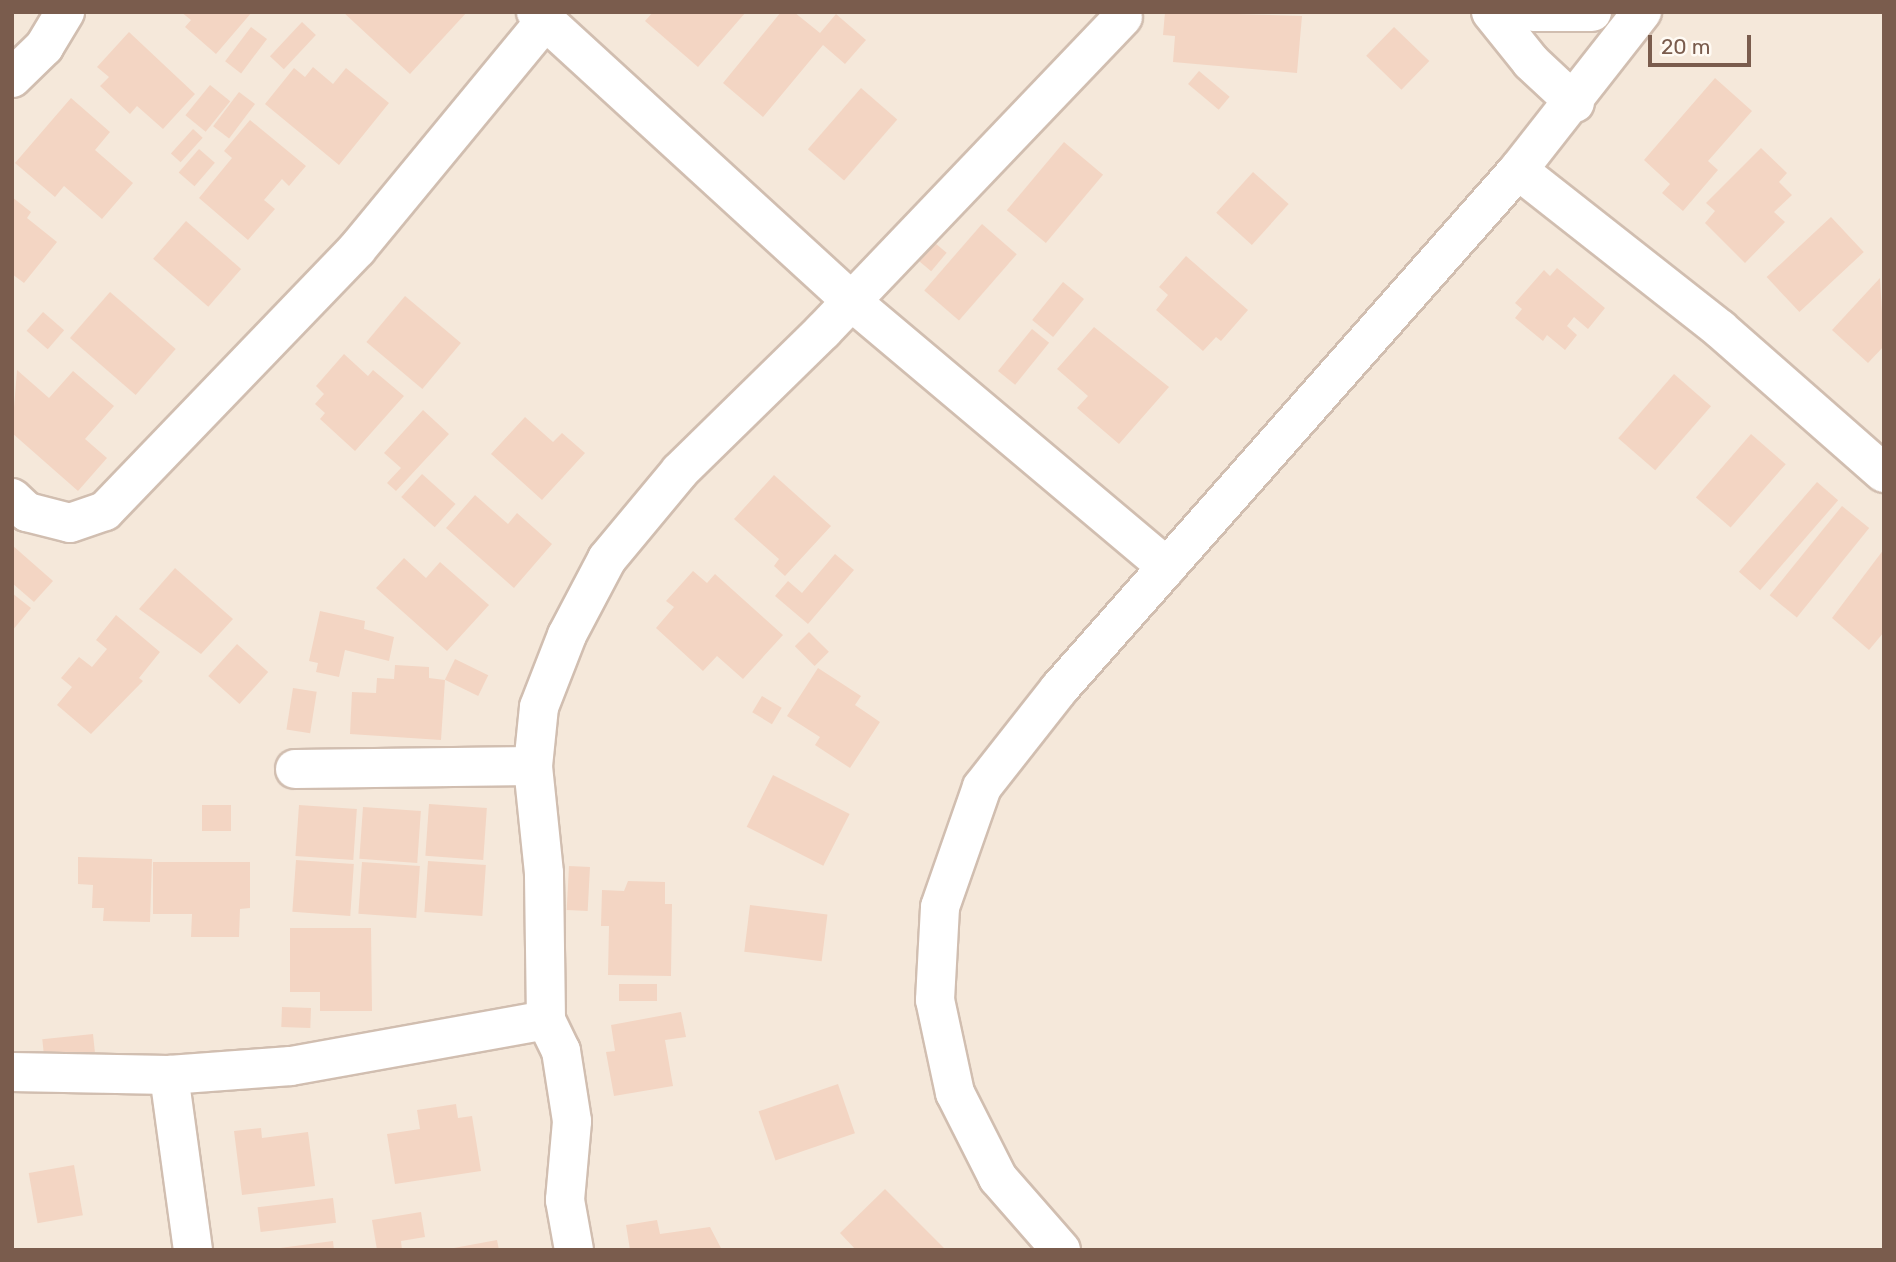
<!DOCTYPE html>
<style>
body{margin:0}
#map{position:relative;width:1896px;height:1262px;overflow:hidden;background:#fdf6ec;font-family:Rubik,sans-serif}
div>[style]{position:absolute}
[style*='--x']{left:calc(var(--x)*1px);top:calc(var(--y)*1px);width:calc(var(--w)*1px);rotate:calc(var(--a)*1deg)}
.residential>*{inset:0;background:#f5e8da;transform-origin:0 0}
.building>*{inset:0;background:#f3d5c3;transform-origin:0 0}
.roads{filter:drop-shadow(2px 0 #d1beb0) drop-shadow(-2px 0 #d1beb0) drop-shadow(0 2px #d1beb0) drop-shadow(0 -2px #d1beb0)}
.street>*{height:38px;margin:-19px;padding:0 19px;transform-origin:19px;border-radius:19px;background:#fff}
span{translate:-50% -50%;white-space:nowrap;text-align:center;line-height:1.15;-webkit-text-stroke:7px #fffaf3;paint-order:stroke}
.frame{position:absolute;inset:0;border:14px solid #7a5c4d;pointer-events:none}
.scale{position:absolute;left:1648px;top:35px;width:103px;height:32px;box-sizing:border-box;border:4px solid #7a5c4d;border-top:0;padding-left:9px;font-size:21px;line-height:24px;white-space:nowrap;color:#7a5c4d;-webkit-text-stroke:5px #fffaf3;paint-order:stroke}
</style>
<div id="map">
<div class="residential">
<div style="left:12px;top:12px;width:1872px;height:1238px"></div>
</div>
<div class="building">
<div style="clip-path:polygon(181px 12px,252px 12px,216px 54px,185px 27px,191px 20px)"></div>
<div style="clip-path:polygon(343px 12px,467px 12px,410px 74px)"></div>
<div style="clip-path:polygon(653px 12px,746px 12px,698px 67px,645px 21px)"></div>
<div style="clip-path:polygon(781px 12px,794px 12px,820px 33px,836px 14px,866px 40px,845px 64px,823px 45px,763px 117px,723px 83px)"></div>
<div style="clip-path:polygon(1165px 12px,1302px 16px,1297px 73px,1173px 62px,1175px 36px,1163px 35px)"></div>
<div style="left:302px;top:22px;width:19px;height:47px;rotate:43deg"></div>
<div style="left:251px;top:27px;width:20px;height:43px;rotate:37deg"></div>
<div style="left:1394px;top:27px;width:49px;height:40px;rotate:44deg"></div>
<div style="clip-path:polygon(129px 32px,195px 94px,163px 129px,137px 106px,130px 114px,100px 86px,109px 77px,97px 67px)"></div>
<div style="clip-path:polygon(313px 67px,333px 84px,346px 68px,389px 103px,339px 165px,265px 104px,294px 68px,305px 77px)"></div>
<div style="left:1199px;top:71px;width:40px;height:17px;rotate:40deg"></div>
<div style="clip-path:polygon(1715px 78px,1752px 111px,1708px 161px,1718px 170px,1683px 211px,1662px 193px,1670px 184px,1644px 160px)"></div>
<div style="left:210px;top:85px;width:26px;height:39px;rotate:39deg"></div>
<div style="left:861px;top:88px;width:48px;height:81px;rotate:41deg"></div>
<div style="left:239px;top:92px;width:20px;height:43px;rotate:37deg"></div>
<div style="clip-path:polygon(71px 98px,110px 132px,95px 150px,133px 183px,102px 219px,64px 186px,55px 197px,15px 163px)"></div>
<div style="clip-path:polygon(250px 120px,306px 166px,289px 186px,282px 179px,264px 200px,275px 209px,248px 240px,199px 198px,232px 158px,224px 151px)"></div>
<div style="left:193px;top:129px;width:13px;height:33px;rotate:42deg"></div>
<div style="left:1064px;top:142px;width:51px;height:89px;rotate:40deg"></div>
<div style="clip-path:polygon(1761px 148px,1787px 173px,1779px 182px,1792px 195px,1774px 212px,1785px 222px,1745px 263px,1705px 223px,1715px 211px,1706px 203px)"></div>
<div style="left:199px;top:149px;width:21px;height:31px;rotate:41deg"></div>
<div style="left:1253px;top:172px;width:48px;height:55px;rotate:42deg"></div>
<div style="clip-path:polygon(12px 197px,31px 212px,27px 218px,57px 242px,24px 283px,12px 274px)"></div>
<div style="left:1831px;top:217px;width:48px;height:88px;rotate:47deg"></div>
<div style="left:186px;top:221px;width:73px;height:50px;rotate:41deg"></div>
<div style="left:982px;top:224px;width:46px;height:88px;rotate:41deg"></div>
<div style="left:929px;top:238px;width:23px;height:24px;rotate:40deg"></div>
<div style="clip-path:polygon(1186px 256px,1248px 310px,1221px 341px,1216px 337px,1203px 351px,1156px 310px,1168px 295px,1159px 287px)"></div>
<div style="clip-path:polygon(1557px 268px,1605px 308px,1588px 329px,1574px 317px,1567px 326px,1577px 335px,1565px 350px,1547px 335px,1543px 341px,1515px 318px,1522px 309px,1515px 303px,1544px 270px,1550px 276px)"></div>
<div style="clip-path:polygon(1880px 278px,1884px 346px,1868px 363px,1832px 330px)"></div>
<div style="left:1063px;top:282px;width:27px;height:49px;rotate:39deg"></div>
<div style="left:110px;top:292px;width:87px;height:61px;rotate:41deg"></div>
<div style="left:405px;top:296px;width:73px;height:60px;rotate:40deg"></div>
<div style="left:43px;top:312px;width:28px;height:25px;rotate:41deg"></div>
<div style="clip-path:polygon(1094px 327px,1169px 387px,1119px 444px,1077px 408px,1088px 396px,1057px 369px)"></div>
<div style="left:1032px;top:329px;width:22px;height:54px;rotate:39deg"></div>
<div style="clip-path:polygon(344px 354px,368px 376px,373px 370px,404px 396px,355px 451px,320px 419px,325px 413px,315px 404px,324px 394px,316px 386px)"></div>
<div style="clip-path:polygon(17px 370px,49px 398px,73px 371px,114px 406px,85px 439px,107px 458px,78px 491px,12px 433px)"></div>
<div style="left:1674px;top:374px;width:49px;height:85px;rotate:41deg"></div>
<div style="clip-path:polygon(423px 410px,449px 434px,396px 491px,387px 483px,401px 468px,384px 453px)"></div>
<div style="clip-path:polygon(525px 417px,553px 442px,562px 433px,585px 453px,542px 500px,491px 454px)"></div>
<div style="left:1751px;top:434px;width:46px;height:84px;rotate:41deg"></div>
<div style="left:422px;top:474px;width:45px;height:31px;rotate:42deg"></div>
<div style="clip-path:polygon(774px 475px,831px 526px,785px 576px,774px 566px,779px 559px,734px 519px)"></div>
<div style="left:1817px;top:482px;width:28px;height:119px;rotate:41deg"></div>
<div style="clip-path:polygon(475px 495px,508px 524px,517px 513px,552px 544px,514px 588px,446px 528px)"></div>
<div style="left:1842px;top:506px;width:35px;height:115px;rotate:39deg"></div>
<div style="clip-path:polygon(12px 545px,53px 581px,34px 602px,12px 583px)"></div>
<div style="clip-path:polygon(1884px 549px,1884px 632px,1869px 650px,1832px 618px)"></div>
<div style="clip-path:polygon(835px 554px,854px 570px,808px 624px,775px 596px,788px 581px,802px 593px)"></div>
<div style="clip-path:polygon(404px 558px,426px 578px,440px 562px,489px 605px,447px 651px,376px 588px)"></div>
<div style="clip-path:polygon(175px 568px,233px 619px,201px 654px,139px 609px)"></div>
<div style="clip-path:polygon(693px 571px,707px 583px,715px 574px,783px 635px,743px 679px,717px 656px,703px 671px,656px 628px,674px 607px,666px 601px)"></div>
<div style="clip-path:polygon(12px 593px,31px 608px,12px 631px)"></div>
<div style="clip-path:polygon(320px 611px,365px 621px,364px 629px,394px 637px,389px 661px,345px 650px,339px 677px,316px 672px,318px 663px,309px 661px)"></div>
<div style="clip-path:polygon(116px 615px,160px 652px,139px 678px,143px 681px,91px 734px,57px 705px,72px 687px,61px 678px,79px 657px,92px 667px,107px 649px,96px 640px)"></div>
<div style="left:809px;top:632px;width:28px;height:20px;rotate:45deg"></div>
<div style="left:237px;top:644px;width:42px;height:43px;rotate:42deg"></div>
<div style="left:455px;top:659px;width:37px;height:23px;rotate:26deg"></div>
<div style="clip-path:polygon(395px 665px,429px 667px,429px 678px,445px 680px,441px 740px,350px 734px,352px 692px,376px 693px,377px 678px,394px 679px)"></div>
<div style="clip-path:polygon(818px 668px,861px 696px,855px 705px,880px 722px,850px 768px,815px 745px,820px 737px,787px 716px)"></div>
<div style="left:293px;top:688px;width:24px;height:42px;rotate:9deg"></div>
<div style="left:762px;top:696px;width:23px;height:19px;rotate:31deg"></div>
<div style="left:773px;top:775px;width:86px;height:58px;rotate:27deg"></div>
<div style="left:429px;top:804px;width:58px;height:52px;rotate:4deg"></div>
<div style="left:202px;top:805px;width:29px;height:26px"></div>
<div style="left:299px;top:805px;width:58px;height:51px;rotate:4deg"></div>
<div style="left:363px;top:807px;width:58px;height:52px;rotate:4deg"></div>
<div style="clip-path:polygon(78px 857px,152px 859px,150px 922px,103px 921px,104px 908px,92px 908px,93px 885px,78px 884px)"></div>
<div style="left:296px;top:860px;width:58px;height:52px;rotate:4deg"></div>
<div style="left:428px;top:861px;width:58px;height:51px;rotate:4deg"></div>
<div style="clip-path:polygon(153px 862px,250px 862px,250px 908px,240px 909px,239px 937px,191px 937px,192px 914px,153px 914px)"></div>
<div style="left:362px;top:862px;width:58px;height:52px;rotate:4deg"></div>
<div style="left:569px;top:866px;width:21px;height:44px;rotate:3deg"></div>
<div style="clip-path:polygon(628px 881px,665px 882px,665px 904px,672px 904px,671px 976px,608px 975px,609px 926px,601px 926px,602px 890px,624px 891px)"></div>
<div style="left:750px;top:905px;width:78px;height:47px;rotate:7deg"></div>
<div style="clip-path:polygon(290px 928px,371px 928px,372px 1011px,320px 1011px,320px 992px,290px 992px)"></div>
<div style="left:657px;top:984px;width:17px;height:38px;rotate:90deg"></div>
<div style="left:282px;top:1007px;width:29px;height:20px;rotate:2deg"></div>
<div style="clip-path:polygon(681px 1012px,686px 1037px,665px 1040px,673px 1086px,614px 1096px,606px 1052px,615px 1051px,611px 1025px)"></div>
<div style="left:93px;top:1034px;width:18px;height:51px;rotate:84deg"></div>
<div style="left:838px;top:1084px;width:52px;height:84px;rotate:71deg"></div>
<div style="clip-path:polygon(456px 1104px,458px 1118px,472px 1116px,481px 1171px,395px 1184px,387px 1134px,420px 1129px,417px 1110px)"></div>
<div style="clip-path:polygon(261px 1128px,262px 1138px,308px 1132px,315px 1186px,242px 1195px,234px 1131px)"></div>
<div style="left:74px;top:1165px;width:51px;height:46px;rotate:80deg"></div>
<div style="clip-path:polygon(885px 1189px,946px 1250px,856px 1250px,840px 1233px)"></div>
<div style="left:333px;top:1198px;width:25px;height:76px;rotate:83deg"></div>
<div style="clip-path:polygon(421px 1212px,425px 1237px,401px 1241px,402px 1250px,377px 1250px,372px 1220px)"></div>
<div style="clip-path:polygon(657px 1220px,660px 1234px,710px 1227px,722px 1250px,630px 1250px,626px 1225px)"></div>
<div style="clip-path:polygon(497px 1240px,499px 1250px,454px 1250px,454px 1248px)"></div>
<div style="clip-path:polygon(333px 1241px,334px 1250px,280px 1250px,280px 1248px)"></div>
</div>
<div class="roads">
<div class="street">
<div style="--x:536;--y:12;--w:427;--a:42.5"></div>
<div style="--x:851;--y:301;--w:413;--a:40.1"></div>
<div style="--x:1491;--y:12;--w:64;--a:51.3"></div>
<div style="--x:1531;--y:62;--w:60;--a:43"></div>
<div style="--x:1533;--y:12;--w:59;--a:0"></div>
<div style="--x:12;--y:78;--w:45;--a:-44.1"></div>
<div style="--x:44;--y:47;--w:41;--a:-59"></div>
<div style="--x:1518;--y:170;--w:257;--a:38.2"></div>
<div style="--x:1720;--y:329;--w:218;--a:41.3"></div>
<div style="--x:12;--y:498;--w:21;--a:43"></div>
<div style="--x:27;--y:512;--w:44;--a:14.3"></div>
<div style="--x:70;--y:523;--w:37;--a:-19"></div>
<div style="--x:105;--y:511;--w:364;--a:-46.1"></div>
<div style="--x:357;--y:249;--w:296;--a:-50.5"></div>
<div style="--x:295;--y:769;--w:238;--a:-0.7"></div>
<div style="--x:12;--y:1072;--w:157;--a:1.1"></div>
<div style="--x:169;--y:1075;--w:122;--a:-4.2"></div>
<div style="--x:291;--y:1066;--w:259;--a:-10.2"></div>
<div style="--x:169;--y:1075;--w:177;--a:82.2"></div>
<div style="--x:574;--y:1250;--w:51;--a:-100.2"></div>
<div style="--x:565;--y:1200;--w:79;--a:-84.9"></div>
<div style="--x:572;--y:1121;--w:71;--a:-98.9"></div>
<div style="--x:561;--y:1051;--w:34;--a:-116"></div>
<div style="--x:546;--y:1020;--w:147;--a:-90.8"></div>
<div style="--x:544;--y:873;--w:108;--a:-95.9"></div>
<div style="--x:533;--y:766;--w:59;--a:-84.2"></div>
<div style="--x:539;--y:707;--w:77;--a:-68.7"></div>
<div style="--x:567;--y:635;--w:86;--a:-62.2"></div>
<div style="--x:607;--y:559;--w:114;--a:-50.3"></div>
<div style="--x:680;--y:471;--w:200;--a:-44.4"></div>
<div style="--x:823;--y:331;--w:434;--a:-46.3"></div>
<div style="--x:1061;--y:1250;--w:96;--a:-131.2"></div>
<div style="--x:998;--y:1178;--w:95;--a:-116.8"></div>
<div style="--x:955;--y:1093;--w:95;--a:-102.1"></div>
<div style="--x:935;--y:1000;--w:93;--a:-86.9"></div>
<div style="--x:940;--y:907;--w:127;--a:-70.7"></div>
<div style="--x:982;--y:787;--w:125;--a:-51.8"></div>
<div style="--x:1059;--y:689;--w:693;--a:-48.51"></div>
<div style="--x:1518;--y:170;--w:201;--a:-51.9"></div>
</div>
</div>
<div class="frame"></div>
<div class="scale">20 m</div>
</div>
